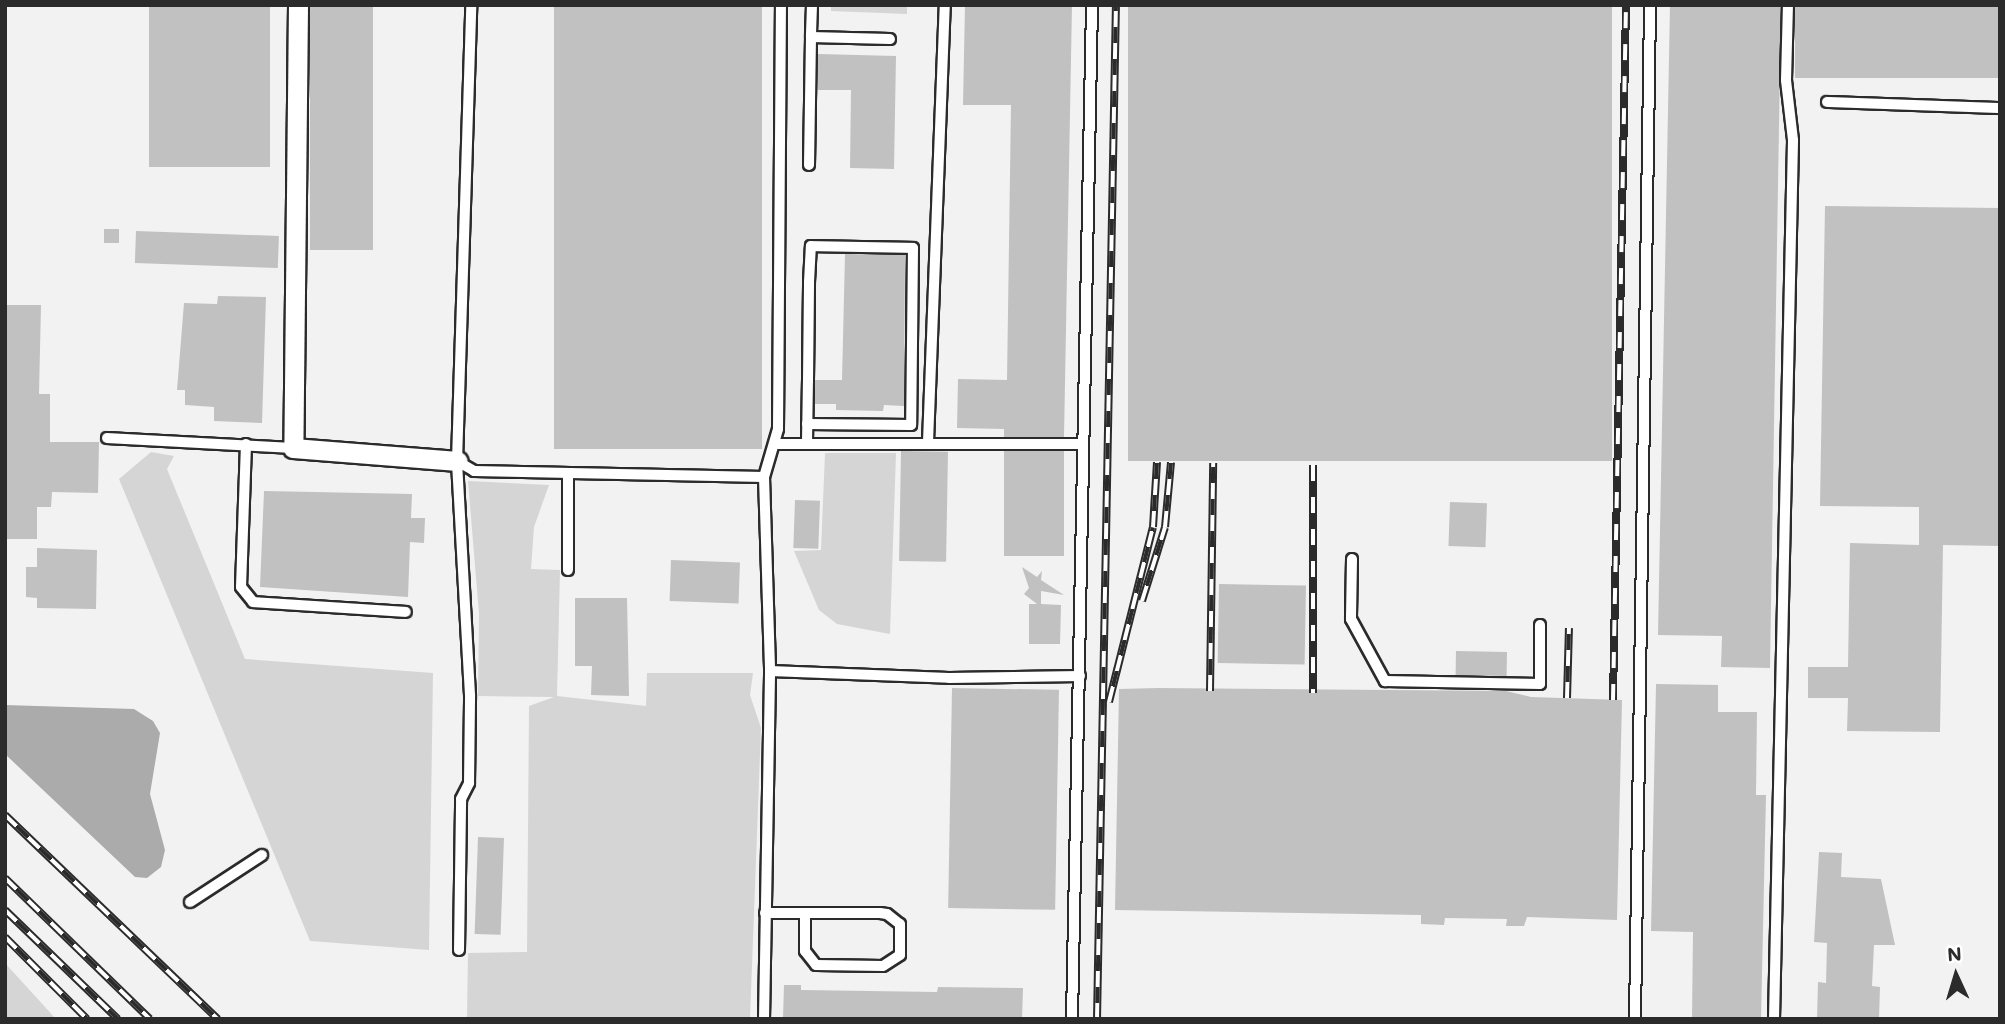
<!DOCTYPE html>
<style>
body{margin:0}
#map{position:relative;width:2005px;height:1024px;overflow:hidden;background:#f2f2f2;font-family:Mali,sans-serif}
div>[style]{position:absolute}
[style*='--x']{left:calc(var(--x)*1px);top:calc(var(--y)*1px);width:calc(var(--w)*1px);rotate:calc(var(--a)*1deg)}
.green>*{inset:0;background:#d5d5d5}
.water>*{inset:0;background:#ababab}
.building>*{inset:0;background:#c1c1c1;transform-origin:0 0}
.roads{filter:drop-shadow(2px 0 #2b2b2b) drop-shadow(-2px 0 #2b2b2b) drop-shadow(0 2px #2b2b2b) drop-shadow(0 -2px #2b2b2b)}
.service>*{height:10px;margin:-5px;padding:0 5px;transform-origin:5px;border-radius:5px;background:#fff}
.minor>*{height:19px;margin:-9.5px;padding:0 9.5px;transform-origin:9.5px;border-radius:9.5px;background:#fff}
.rail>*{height:8px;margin-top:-4px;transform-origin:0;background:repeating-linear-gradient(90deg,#fff 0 16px,#2b2b2b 0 32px);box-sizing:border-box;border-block:2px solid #2b2b2b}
span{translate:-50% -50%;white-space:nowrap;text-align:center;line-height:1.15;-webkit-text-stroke:6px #fff;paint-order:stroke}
.frame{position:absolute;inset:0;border:7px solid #2b2b2b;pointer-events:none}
.north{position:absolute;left:1921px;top:940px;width:70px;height:70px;-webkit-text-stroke:5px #fff;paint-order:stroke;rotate:356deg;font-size:19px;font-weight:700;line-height:28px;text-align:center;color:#2b2b2b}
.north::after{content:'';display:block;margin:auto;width:24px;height:32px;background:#2b2b2b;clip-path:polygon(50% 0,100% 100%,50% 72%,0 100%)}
</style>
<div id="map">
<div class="green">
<div style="clip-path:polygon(831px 5px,907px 5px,907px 14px,831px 11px)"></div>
<div style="clip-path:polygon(151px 452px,174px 456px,167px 469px,245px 659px,433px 673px,429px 950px,310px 941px,119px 479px)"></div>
<div style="clip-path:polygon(825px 453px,896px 453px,890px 634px,837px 624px,819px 610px,794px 551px,821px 550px)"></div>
<div style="clip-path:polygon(468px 481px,549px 485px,534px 527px,531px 569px,560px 570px,557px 696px,646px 706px,647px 673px,753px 673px,750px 695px,761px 728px,750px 1019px,467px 1019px,468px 953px,527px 952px,529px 706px,554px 697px,478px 696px,479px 614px)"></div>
<div style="clip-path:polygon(5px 963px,56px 1019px,5px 1019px)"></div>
</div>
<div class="water">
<div style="clip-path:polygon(5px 705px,134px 709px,153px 721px,160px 733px,150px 794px,165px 850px,161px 867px,147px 878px,135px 877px,5px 754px)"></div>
</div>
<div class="building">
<div style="left:149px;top:5px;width:121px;height:162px"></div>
<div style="left:310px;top:5px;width:63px;height:245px"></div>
<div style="left:554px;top:5px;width:208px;height:444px"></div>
<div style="clip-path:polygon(965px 5px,1072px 5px,1064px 437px,1004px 437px,1004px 429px,957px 428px,958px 379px,1007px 380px,1011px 105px,963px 105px)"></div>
<div style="left:1128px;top:5px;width:484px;height:456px"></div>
<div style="clip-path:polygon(1670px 5px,1781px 5px,1770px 668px,1721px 667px,1722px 636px,1658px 635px)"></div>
<div style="left:1795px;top:5px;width:205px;height:73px"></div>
<div style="clip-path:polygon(818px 54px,896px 56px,894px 169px,850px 168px,851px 90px,818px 90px)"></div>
<div style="clip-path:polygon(1825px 206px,2000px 208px,2000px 546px,1943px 545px,1940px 732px,1847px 731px,1848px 698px,1808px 698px,1808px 667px,1848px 667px,1850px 543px,1919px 545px,1919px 507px,1820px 506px)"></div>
<div style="left:104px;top:229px;width:15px;height:14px"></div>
<div style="left:136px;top:231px;width:143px;height:32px;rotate:2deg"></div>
<div style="clip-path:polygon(845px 254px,905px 255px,904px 406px,884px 405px,883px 411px,836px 410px,836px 404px,815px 404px,815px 380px,842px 380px)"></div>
<div style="clip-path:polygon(218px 296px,266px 297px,262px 423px,214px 421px,214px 407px,185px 405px,185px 390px,177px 390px,184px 303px,217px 304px)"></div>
<div style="clip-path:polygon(5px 305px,41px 305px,39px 394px,50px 394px,50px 442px,99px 442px,98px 493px,52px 492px,51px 507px,37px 507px,37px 539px,5px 539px)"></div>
<div style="left:901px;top:451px;width:47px;height:110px;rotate:1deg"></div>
<div style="left:1004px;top:451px;width:60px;height:105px"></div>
<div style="clip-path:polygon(264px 491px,412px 494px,411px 518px,425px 518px,424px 543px,410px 542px,408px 597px,260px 587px)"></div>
<div style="left:795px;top:500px;width:25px;height:48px;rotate:2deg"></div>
<div style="left:1450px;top:502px;width:37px;height:44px;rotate:2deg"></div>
<div style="clip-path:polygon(37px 548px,97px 550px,96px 609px,37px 608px,37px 598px,26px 597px,26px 567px,37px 567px)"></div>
<div style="left:671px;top:560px;width:69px;height:41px;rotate:2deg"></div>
<div style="clip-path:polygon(1022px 567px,1037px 577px,1042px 571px,1041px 580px,1064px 595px,1041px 591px,1041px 604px,1061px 605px,1060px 644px,1029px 644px,1029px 604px,1037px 604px,1024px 594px,1029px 588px)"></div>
<div style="left:1219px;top:584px;width:87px;height:79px;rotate:1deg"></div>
<div style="clip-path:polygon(575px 598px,627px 598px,629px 696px,591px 695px,592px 666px,575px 666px)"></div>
<div style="left:1456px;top:651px;width:51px;height:24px;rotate:1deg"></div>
<div style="clip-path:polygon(1656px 684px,1718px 685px,1718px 712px,1757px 712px,1756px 795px,1766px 795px,1761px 1019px,1692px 1019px,1693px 932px,1651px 931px)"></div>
<div style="left:952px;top:688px;width:107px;height:220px;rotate:1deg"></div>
<div style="clip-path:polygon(1158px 688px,1506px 691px,1531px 697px,1622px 700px,1617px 920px,1527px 917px,1524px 926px,1506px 926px,1507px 919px,1445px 918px,1444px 925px,1421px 924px,1421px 915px,1115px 910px,1119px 689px)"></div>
<div style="left:478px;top:837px;width:26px;height:97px;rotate:2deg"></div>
<div style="clip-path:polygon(1819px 852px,1842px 853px,1841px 877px,1881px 879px,1895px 945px,1874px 945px,1872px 986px,1880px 987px,1879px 1019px,1817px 1019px,1818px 982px,1826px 983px,1827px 943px,1814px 942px)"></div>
<div style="clip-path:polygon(784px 985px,801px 985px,801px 990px,937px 992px,938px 987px,1023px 988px,1022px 1019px,783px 1019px)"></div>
</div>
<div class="roads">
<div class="service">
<div style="--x:812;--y:5;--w:32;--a:92"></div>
<div style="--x:811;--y:37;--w:79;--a:1.5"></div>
<div style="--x:1827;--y:102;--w:173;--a:2"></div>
<div style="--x:809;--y:165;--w:128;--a:-89.1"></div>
<div style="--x:107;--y:438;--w:186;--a:3.1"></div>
<div style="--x:807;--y:442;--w:61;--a:-89.1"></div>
<div style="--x:808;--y:381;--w:99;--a:-89.4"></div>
<div style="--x:809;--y:282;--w:36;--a:-87"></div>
<div style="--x:811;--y:246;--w:102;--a:1.1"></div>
<div style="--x:913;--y:248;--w:177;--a:90.6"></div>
<div style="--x:911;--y:425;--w:104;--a:-179.4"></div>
<div style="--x:928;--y:442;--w:437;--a:-87.8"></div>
<div style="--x:246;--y:444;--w:143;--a:92"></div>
<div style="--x:241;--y:587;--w:19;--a:51"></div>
<div style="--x:253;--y:602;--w:153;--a:3.7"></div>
<div style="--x:778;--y:444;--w:305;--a:0"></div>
<div style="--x:457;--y:461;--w:20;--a:30"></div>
<div style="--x:474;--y:471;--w:290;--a:1.2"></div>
<div style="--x:764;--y:477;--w:194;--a:88.2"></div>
<div style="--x:770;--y:671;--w:179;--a:2.2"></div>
<div style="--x:949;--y:678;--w:131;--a:-0.9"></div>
<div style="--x:764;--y:477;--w:50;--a:-73.7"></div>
<div style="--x:778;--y:429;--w:424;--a:-89.6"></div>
<div style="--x:1352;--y:559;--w:60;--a:91"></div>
<div style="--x:1351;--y:619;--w:71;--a:61.3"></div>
<div style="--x:1385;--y:681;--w:155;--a:1.1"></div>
<div style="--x:1540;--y:684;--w:59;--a:-90"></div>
<div style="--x:568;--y:570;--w:95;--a:-90"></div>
<div style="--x:190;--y:902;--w:86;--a:-33.1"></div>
<div style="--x:765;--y:913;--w:115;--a:0"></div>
<div style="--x:880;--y:913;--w:7;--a:8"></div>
<div style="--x:887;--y:914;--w:16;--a:38"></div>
<div style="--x:900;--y:924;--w:31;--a:90"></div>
<div style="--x:900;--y:955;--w:20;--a:147"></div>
<div style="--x:883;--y:966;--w:67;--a:-179.1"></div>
<div style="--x:816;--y:965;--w:18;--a:-128"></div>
<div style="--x:805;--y:951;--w:38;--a:-90"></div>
<div style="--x:459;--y:950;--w:151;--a:-89.2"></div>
<div style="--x:461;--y:799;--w:18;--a:-63"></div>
<div style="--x:469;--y:783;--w:88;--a:-89.3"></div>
<div style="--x:470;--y:695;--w:234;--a:-93.2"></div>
<div style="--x:457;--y:461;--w:456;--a:-88.2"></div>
<div style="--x:764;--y:1019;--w:348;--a:-89"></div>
<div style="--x:1072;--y:1019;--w:1014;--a:-88.87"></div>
<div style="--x:1635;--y:1019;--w:1014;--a:-89.15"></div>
<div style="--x:1774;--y:1019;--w:879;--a:-88.76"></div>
<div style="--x:1793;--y:140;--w:60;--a:-96.7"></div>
<div style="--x:1786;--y:80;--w:75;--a:-88.5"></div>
</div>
<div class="minor">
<div style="--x:298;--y:5;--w:443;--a:90.6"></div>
<div style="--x:293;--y:448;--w:165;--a:4.5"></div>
</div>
</div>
<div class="rail">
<div style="--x:1313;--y:465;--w:228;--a:90"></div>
<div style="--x:1142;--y:601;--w:77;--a:-72.7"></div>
<div style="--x:1165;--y:527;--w:65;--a:-84.7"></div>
<div style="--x:1210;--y:691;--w:228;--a:-89.2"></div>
<div style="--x:1567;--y:698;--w:70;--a:-88.4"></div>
<div style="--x:1613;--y:700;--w:695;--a:-88.93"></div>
<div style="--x:1109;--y:702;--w:180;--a:-75.9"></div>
<div style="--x:1153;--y:527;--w:65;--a:-86.5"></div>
<div style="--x:5;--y:815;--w:295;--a:43.8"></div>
<div style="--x:5;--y:878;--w:202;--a:44.2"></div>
<div style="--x:5;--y:910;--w:157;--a:44"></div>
<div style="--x:5;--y:937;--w:116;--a:45"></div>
<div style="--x:1097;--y:1019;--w:1014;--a:-88.93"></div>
</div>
<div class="frame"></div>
<div class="north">N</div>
</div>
